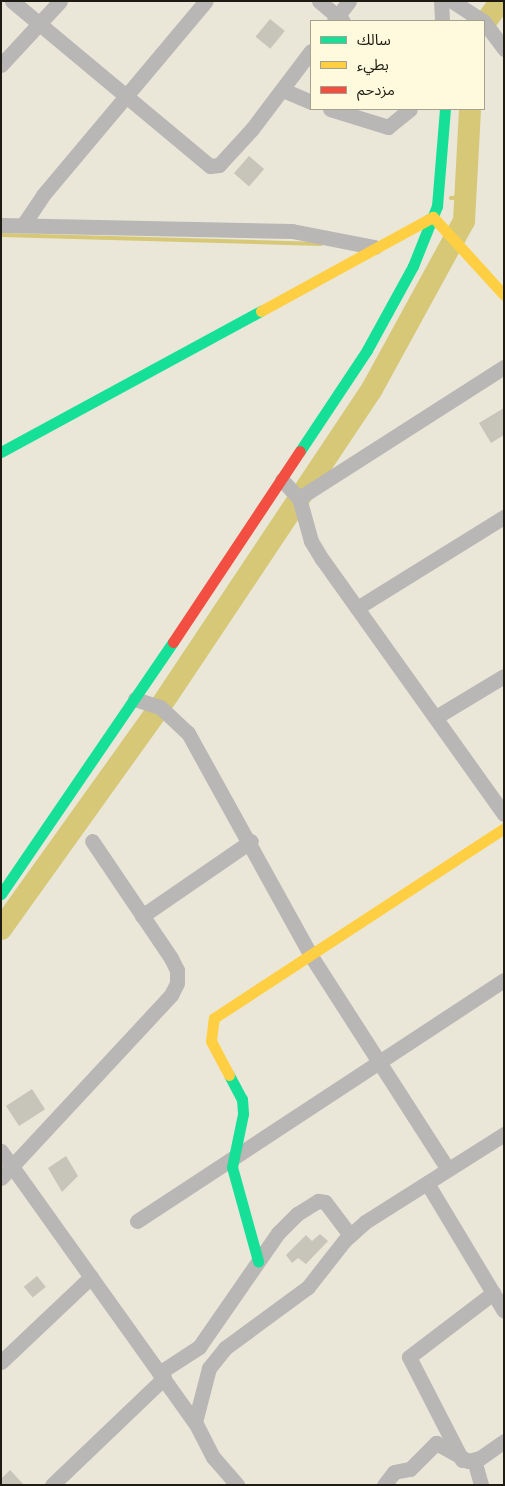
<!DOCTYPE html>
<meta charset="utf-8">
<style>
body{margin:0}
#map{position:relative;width:505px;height:1486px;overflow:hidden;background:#eae7d8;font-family:Overpass,"Noto Sans Arabic",sans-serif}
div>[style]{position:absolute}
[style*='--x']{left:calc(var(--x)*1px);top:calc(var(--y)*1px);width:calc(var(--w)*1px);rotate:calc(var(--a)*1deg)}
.stream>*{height:4px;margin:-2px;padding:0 2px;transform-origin:2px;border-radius:2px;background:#d6c877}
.river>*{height:22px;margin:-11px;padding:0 11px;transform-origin:11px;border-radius:11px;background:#d6c877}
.building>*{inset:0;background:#c7c5b9;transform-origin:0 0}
.street>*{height:15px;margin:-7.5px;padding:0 7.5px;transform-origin:7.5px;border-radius:7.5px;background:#b9b6b6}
.fast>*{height:11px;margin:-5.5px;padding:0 5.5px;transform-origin:5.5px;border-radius:5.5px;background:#16e098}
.slow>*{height:11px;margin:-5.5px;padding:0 5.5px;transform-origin:5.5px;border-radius:5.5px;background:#ffcf43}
.jam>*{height:11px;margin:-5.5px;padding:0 5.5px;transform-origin:5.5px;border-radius:5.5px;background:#f24e42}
span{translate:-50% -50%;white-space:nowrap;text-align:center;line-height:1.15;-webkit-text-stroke:4.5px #fffade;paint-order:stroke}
.frame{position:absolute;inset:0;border:2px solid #1e1c12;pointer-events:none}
.legend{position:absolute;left:310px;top:20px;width:175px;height:90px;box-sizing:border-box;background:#fffade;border:1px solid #a5a18c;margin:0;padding:6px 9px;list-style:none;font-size:15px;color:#1e1c12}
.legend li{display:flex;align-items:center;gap:10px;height:25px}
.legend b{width:25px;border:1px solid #a5a18c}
</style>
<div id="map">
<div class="stream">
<div style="--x:451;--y:198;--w:15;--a:-4"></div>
<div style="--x:1;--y:235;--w:320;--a:1.6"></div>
</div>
<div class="river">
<div style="--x:484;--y:24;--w:29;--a:-54"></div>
<div style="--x:1;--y:929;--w:273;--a:-54.4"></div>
<div style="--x:160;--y:707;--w:382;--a:-56.3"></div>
<div style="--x:372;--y:389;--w:192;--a:-61.3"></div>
<div style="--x:464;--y:221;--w:112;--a:-86.9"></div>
</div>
<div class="building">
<div style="left:270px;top:19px;width:19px;height:23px;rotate:39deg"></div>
<div style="left:249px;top:156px;width:20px;height:23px;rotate:41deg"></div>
<div style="clip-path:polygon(504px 408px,504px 435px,491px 443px,479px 423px)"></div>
<div style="left:32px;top:1089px;width:24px;height:31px;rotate:57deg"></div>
<div style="clip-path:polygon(66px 1156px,78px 1176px,62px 1192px,48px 1168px)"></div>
<div style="clip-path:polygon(320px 1234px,328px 1241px,306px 1264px,298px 1258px,292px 1263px,286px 1255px,306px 1235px,312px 1241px)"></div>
<div style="left:37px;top:1276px;width:14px;height:17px;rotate:51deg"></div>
<div style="clip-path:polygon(10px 1470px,24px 1485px,1px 1485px,1px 1479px)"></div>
</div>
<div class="street">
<div style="--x:12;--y:1;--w:258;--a:39.8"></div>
<div style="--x:210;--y:166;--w:9;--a:-6"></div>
<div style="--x:219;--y:165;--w:49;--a:-47.5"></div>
<div style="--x:252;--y:129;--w:98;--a:-52.9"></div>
<div style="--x:319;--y:1;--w:31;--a:40"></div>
<div style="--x:441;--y:1;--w:20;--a:87"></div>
<div style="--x:452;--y:1;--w:37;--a:33"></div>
<div style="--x:334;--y:21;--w:25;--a:-53"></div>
<div style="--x:484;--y:22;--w:34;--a:53"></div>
<div style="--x:1;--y:65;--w:87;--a:-47.3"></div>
<div style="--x:283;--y:90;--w:30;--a:23"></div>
<div style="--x:330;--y:109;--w:61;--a:17.2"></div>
<div style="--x:388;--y:127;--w:28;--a:-39"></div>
<div style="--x:1;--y:225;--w:291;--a:1.2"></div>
<div style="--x:292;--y:231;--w:84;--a:11"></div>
<div style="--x:23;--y:225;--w:36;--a:-56"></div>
<div style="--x:43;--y:195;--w:253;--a:-50"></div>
<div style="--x:282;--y:480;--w:25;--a:47"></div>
<div style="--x:299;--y:498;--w:45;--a:74.4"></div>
<div style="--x:311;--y:541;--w:21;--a:59"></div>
<div style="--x:322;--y:559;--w:313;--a:54.5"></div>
<div style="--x:299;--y:498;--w:243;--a:-32.6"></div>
<div style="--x:357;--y:608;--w:173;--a:-31.8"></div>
<div style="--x:135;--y:699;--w:26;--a:18"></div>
<div style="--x:160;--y:707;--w:38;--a:43"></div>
<div style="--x:188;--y:733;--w:255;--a:61.1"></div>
<div style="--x:311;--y:956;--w:253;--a:57.3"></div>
<div style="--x:436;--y:717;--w:79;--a:-31.1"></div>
<div style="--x:142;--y:916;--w:132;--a:-34.5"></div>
<div style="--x:1;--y:1151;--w:335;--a:54.5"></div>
<div style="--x:196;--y:1424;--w:37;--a:63"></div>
<div style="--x:213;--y:1457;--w:37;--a:49"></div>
<div style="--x:1;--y:1178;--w:250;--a:-47.1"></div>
<div style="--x:171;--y:995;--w:13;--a:-63"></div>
<div style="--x:177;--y:983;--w:13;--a:-90"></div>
<div style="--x:177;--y:970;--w:13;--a:-117"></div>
<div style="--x:171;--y:958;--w:141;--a:-124"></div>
<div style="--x:427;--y:1183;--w:149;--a:59"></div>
<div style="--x:137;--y:1221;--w:439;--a:-33.3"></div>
<div style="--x:1;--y:1362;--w:124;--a:-43.4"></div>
<div style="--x:159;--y:1373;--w:48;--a:-33"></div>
<div style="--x:199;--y:1347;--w:139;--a:-55.3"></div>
<div style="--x:278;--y:1233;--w:27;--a:-45"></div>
<div style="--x:297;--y:1214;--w:25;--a:-32"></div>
<div style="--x:318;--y:1201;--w:7;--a:8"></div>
<div style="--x:325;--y:1202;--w:41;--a:52.9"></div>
<div style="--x:195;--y:1422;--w:56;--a:-75.5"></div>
<div style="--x:209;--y:1368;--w:26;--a:-51"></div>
<div style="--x:225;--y:1348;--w:103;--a:-36.3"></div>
<div style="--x:308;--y:1287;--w:58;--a:-52"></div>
<div style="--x:344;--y:1241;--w:28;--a:-42"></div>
<div style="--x:365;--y:1222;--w:165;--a:-32.3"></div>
<div style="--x:462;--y:1460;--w:116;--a:-117.2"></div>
<div style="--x:409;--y:1357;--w:106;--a:-37.3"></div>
<div style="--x:474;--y:1460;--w:26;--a:74"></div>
<div style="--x:52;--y:1485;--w:155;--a:-43.7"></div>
<div style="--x:384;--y:1485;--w:16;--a:-52"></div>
<div style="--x:394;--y:1472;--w:16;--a:-11"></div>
<div style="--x:410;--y:1469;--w:37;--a:-45"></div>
<div style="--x:436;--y:1443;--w:37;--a:29"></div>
<div style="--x:468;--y:1461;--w:12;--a:-14"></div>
<div style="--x:480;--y:1458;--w:29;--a:-35"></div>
</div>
<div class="fast">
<div style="--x:300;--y:451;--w:121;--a:-56.4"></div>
<div style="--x:367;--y:350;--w:96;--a:-61.3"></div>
<div style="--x:413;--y:266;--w:65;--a:-68.2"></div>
<div style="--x:437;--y:206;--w:97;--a:-85.3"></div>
<div style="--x:1;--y:452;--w:296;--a:-28.5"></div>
<div style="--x:1;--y:894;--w:305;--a:-55.7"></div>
<div style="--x:229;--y:1075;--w:27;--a:62"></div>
<div style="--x:242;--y:1099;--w:15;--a:86"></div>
<div style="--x:243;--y:1114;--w:54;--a:101.7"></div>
<div style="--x:232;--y:1167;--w:98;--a:74.5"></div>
</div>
<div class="slow">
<div style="--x:261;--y:311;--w:196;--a:-28.7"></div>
<div style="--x:433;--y:217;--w:105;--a:47.7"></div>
<div style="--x:229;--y:1075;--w:38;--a:-118"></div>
<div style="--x:211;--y:1041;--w:23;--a:-83"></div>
<div style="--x:214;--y:1018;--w:347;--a:-33.2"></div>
</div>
<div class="jam">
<div style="--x:173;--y:642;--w:229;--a:-56.4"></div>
</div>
<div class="frame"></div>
<ul class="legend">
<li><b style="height:6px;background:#16e098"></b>سالك</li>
<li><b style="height:6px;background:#ffcf43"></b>بطيء</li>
<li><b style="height:6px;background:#f24e42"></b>مزدحم</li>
</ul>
</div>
